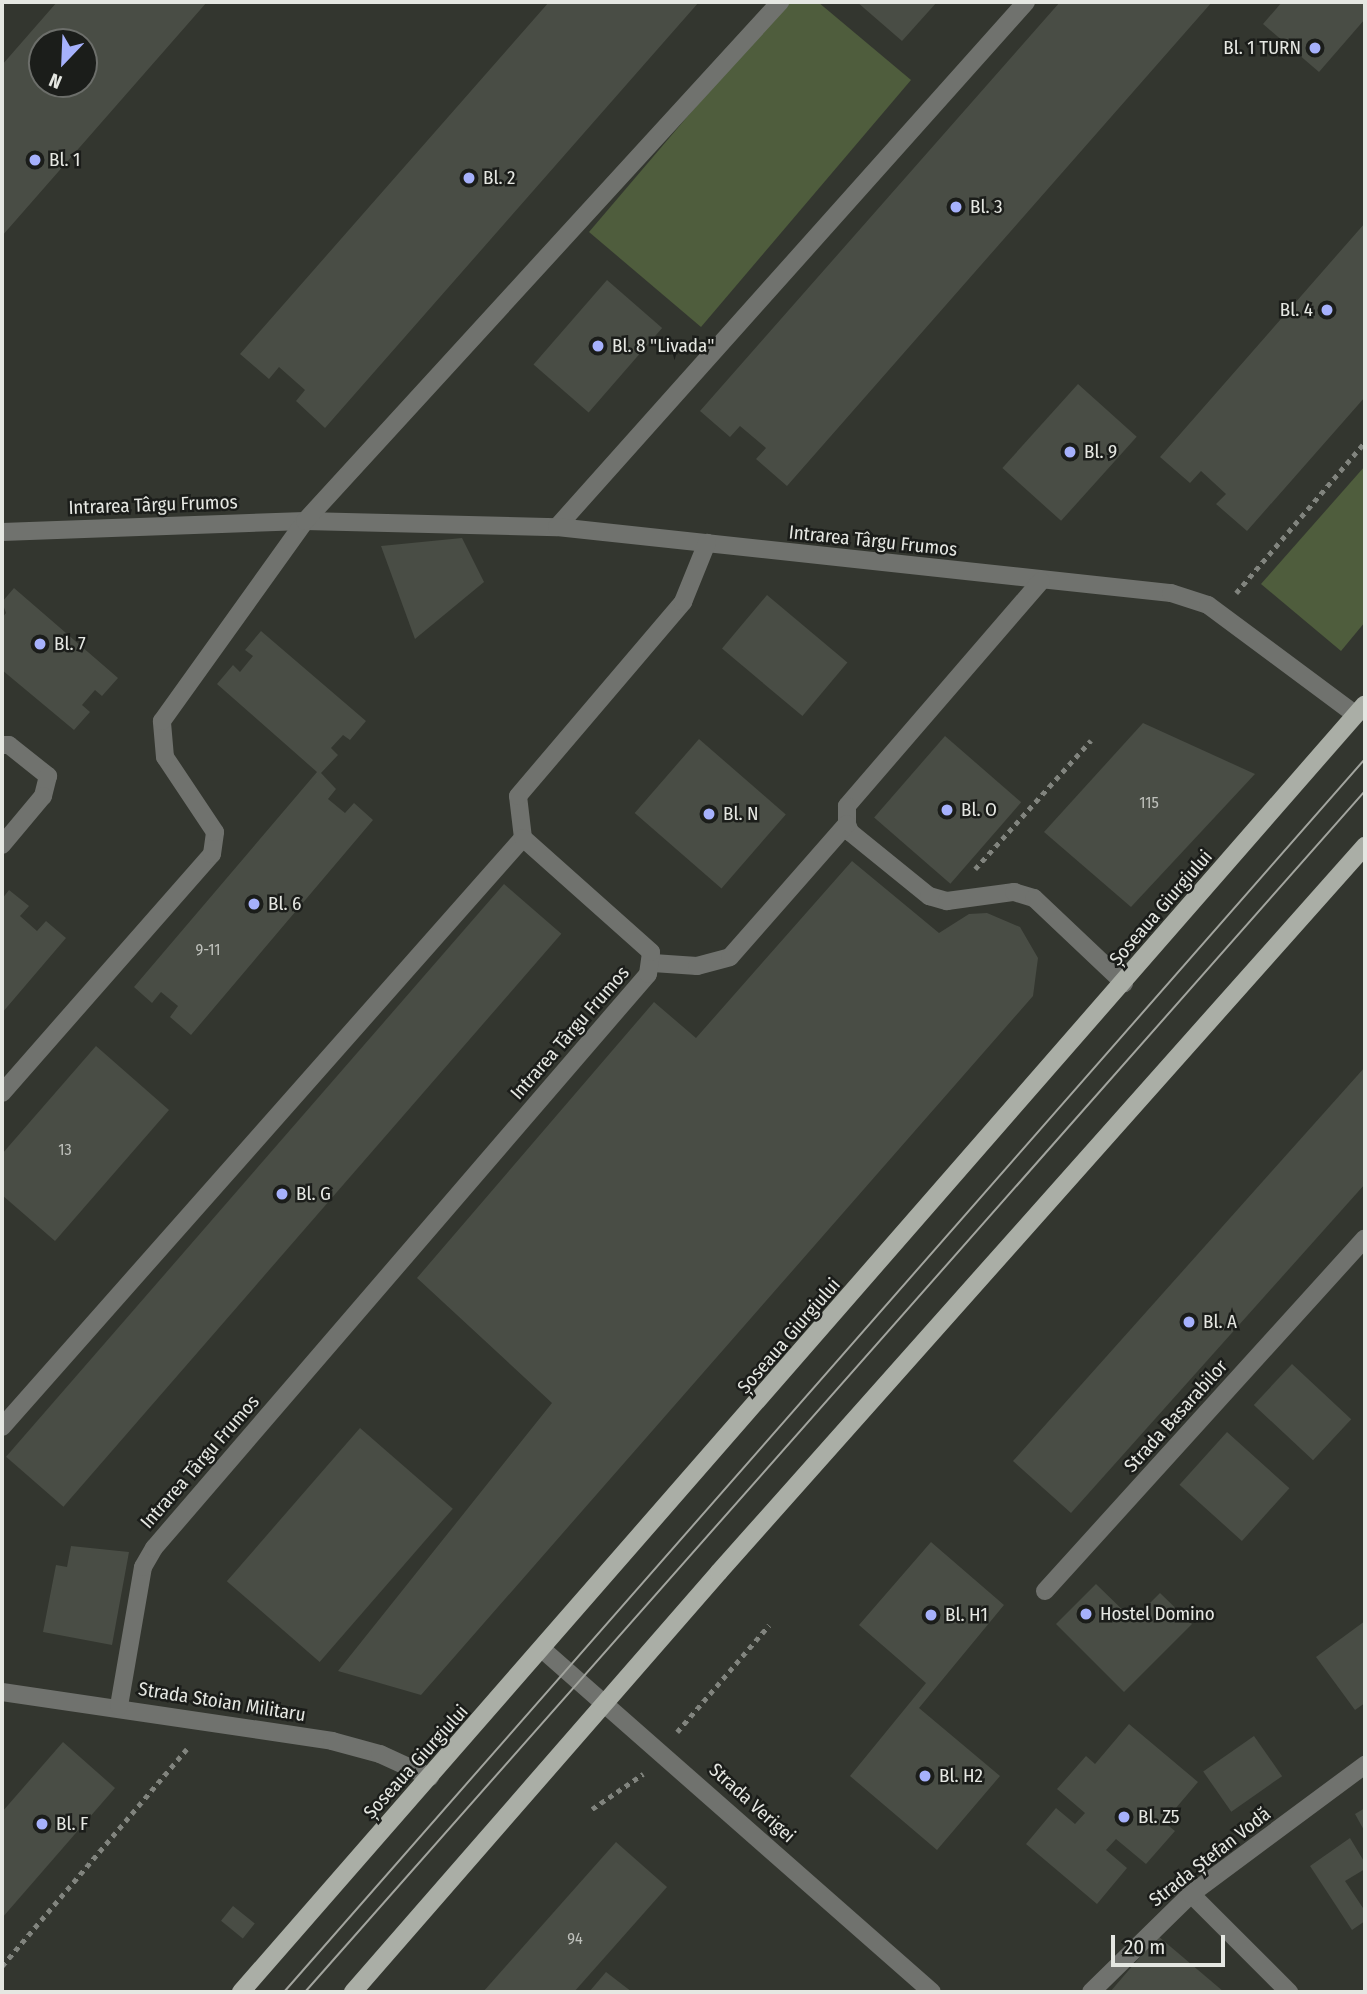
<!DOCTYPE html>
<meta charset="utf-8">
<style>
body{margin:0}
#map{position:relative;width:1367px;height:1994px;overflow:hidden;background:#33362f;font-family:"Fira Sans Condensed",sans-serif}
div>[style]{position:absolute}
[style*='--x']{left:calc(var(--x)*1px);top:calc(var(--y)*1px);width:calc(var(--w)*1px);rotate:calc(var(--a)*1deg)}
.green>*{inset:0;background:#4f5d3d}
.building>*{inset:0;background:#494d45;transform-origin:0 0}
.path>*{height:4.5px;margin-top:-2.25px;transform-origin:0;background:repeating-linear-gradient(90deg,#81847e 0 5px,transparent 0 10px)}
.minor>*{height:18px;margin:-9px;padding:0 9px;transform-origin:9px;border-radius:9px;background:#70726e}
.major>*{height:18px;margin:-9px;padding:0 9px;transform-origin:9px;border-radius:9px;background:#aaaea6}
.tram>*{height:2px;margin:-1px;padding:0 1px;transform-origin:1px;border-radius:1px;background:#a2a49e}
.dots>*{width:19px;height:19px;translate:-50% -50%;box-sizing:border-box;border:4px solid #1b1d1a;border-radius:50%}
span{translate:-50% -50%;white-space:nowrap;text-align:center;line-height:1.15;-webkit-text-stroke:5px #1b1d1a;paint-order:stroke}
.number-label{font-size:16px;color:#bec0bb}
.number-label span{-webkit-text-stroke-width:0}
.poi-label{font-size:19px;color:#e5e7e2}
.right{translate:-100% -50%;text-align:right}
.left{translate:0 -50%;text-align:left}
.street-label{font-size:19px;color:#e5e7e2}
.frame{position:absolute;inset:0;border:4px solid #e5e7e2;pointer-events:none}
.north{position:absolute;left:28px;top:28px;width:70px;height:70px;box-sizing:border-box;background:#1b1d1a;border:2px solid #6c6e6a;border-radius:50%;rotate:203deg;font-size:19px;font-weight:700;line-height:28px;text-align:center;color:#e5e7e2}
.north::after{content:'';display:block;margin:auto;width:24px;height:32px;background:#a6b1fc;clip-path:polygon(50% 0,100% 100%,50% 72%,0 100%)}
.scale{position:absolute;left:1111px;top:1935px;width:114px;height:32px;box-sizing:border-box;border:4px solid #e5e7e2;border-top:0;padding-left:9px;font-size:21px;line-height:24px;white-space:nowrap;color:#e5e7e2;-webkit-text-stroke:5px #1b1d1a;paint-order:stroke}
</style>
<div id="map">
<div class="green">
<div style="clip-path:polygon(785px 2px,818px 2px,911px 80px,701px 327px,589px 232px)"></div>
<div style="clip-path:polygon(1365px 466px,1365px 622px,1341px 651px,1261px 584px)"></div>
</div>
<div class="building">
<div style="clip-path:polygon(evenodd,57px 2px,207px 2px,2px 236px,2px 65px,57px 2px,42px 42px,84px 42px,84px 84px,42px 84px,42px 42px)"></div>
<div style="clip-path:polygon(549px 2px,699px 2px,325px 428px,296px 401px,305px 390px,279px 367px,269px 379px,240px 354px)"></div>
<div style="clip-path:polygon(857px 2px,937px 2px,902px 41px)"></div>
<div style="clip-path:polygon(1060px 2px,1212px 2px,787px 486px,756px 459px,766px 448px,740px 426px,730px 437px,700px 411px)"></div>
<div style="clip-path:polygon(1282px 2px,1365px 2px,1365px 19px,1319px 72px,1263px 24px)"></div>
<div style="clip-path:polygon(1365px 223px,1365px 397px,1247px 531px,1216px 504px,1226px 494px,1201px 471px,1190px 483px,1160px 457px)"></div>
<div style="left:607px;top:280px;width:73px;height:112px;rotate:41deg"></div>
<div style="left:1078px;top:384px;width:79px;height:113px;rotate:42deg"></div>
<div style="clip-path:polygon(462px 538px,484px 582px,415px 639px,381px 546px)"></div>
<div style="clip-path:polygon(14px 588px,118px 678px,102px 696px,95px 690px,82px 705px,90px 712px,74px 730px,2px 670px,2px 618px,6px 613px,2px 602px)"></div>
<div style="left:767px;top:595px;width:105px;height:70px;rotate:40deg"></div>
<div style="clip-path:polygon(261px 631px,366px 721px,350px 740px,343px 735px,331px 748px,338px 755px,321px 773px,336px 789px,328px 799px,345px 813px,354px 803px,373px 820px,191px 1035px,170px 1017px,178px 1006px,161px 992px,152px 1003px,134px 987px,317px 772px,217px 684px,233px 665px,240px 672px,253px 656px,245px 650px)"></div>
<div style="clip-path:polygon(1143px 723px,1255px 774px,1131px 907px,1044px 832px)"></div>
<div style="left:945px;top:736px;width:101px;height:108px;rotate:41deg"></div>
<div style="left:699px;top:739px;width:115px;height:98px;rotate:41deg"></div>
<div style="clip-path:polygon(852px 861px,939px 933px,969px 914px,987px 913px,1020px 927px,1038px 958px,1033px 996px,421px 1695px,338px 1671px,552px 1403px,417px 1278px,654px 1002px,696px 1038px)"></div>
<div style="left:504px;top:884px;width:76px;height:759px;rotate:41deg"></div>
<div style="clip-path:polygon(9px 890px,29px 906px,20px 916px,37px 931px,46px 921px,66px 938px,2px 1013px,2px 899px)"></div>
<div style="clip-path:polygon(96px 1046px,169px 1110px,55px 1241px,2px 1195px,2px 1154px)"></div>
<div style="clip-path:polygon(1365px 1067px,1365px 1184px,1071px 1513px,1013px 1461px)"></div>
<div style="left:1292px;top:1364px;width:81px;height:56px;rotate:43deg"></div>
<div style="left:360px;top:1428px;width:123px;height:203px;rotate:41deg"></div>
<div style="left:1227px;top:1432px;width:84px;height:71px;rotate:42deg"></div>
<div style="clip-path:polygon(931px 1542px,1004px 1605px,919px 1708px,1000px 1776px,937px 1850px,850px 1776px,926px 1683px,859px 1625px)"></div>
<div style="clip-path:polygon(71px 1546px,129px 1552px,112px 1645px,43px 1632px,56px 1565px,67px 1567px)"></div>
<div style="clip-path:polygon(1096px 1584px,1133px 1620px,1160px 1593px,1192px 1624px,1124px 1692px,1056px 1624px)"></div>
<div style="clip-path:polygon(1365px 1621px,1365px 1703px,1355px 1710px,1316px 1657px)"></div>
<div style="clip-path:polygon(1129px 1724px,1198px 1782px,1164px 1822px,1175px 1831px,1146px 1864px,1116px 1839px,1106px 1850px,1127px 1868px,1097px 1904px,1026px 1844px,1056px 1808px,1075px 1824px,1085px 1813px,1057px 1789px,1086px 1756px,1095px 1764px)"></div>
<div style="left:1254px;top:1736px;width:49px;height:62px;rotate:55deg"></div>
<div style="clip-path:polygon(63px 1742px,115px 1788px,2px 1918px,2px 1812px)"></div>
<div style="clip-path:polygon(1365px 1808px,1365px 1832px,1355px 1814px)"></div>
<div style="clip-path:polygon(1350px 1838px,1365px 1863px,1365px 1869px,1345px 1881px,1365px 1911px,1365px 1921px,1352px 1930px,1310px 1866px)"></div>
<div style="clip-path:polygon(616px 1842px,667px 1887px,574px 1992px,483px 1992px)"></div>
<div style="left:233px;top:1906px;width:28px;height:19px;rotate:39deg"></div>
<div style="clip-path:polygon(1158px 1936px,1224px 1992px,1110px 1992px)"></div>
<div style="clip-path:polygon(606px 1972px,632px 1992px,589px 1992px)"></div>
</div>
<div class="path">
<div style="--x:1236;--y:593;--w:199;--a:-49.5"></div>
<div style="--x:975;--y:869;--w:173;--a:-48"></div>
<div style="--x:677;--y:1732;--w:141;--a:-49.3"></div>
<div style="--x:592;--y:1809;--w:62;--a:-34.5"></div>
<div style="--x:2;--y:1966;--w:285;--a:-49.6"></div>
</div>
<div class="minor">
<div style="--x:557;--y:527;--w:704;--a:-48.22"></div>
<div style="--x:2;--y:532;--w:303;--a:-2.1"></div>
<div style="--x:305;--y:521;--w:252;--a:1.4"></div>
<div style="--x:557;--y:527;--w:618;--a:6.14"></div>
<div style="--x:1171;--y:593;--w:39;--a:18"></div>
<div style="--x:1208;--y:605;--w:184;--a:36.6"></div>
<div style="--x:1041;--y:581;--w:297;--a:130.8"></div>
<div style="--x:847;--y:806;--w:18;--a:90"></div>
<div style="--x:847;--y:824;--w:9;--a:69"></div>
<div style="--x:850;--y:832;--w:102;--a:39"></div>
<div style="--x:929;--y:896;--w:19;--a:16"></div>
<div style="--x:947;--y:901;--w:68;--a:-7.7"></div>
<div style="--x:1014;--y:892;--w:21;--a:17"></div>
<div style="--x:1034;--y:898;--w:124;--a:43.4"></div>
<div style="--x:2;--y:745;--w:7;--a:0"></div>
<div style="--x:9;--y:745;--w:50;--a:38.5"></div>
<div style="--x:48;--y:776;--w:21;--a:104"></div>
<div style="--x:43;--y:796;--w:64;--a:129.9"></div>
<div style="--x:523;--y:838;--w:42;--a:-96.8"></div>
<div style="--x:518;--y:796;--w:255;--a:-49.6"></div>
<div style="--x:683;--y:602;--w:64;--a:-67.9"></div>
<div style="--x:653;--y:963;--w:44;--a:3.9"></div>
<div style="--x:697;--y:966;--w:34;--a:-15"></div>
<div style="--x:730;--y:957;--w:177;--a:-48.7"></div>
<div style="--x:2;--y:1093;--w:318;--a:-48.7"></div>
<div style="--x:212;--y:854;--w:22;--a:-82"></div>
<div style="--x:215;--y:832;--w:90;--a:-123.7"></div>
<div style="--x:165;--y:757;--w:36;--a:-95"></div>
<div style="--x:162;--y:721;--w:246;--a:-54.4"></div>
<div style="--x:305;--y:521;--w:704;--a:-47.53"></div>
<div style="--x:2;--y:1427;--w:786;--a:-48.51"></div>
<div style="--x:1045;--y:1591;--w:476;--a:-47.8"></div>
<div style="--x:542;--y:1649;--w:519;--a:41.33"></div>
<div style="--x:2;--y:1692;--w:334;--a:8.4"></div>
<div style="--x:332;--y:1741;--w:50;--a:15.2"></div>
<div style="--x:380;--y:1754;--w:55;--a:24.7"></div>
<div style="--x:119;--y:1706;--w:141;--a:-80.2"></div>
<div style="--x:143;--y:1567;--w:22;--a:-60"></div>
<div style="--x:154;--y:1548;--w:757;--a:-49.28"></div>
<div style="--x:648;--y:974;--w:22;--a:-82"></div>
<div style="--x:651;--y:952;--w:171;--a:-138.3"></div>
<div style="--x:1191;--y:1894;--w:139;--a:45"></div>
<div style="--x:1091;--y:1992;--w:140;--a:-44.4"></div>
<div style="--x:1191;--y:1894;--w:217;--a:-36.6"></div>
</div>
<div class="major">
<div style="--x:241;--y:1992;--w:1709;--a:-48.89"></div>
<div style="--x:353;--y:1992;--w:557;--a:-48.93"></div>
<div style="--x:719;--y:1572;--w:972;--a:-48.34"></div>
</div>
<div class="tram">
<div style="--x:284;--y:1992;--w:1640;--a:-48.76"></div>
<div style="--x:305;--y:1992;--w:1602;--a:-48.57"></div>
</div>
<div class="dots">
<div style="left:1315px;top:48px;background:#a6b1fc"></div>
<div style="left:35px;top:160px;background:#a6b1fc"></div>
<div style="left:469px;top:178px;background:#a6b1fc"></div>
<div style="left:956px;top:207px;background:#a6b1fc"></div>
<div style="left:1327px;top:310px;background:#a6b1fc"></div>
<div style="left:598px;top:346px;background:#a6b1fc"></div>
<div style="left:1070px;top:452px;background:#a6b1fc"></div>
<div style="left:40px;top:644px;background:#a6b1fc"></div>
<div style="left:947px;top:810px;background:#a6b1fc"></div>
<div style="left:709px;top:814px;background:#a6b1fc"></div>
<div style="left:254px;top:904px;background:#a6b1fc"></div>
<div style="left:282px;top:1194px;background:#a6b1fc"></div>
<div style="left:1189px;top:1322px;background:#a6b1fc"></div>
<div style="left:1086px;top:1614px;background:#a6b1fc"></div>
<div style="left:931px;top:1615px;background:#a6b1fc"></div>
<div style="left:925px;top:1776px;background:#a6b1fc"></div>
<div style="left:1124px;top:1817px;background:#a6b1fc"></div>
<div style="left:42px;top:1824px;background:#a6b1fc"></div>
</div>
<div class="number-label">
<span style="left:1149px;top:803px">115</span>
<span style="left:208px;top:950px">9-11</span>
<span style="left:65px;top:1150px">13</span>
<span style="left:575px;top:1939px">94</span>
</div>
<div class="poi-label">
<span class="right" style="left:1301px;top:48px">Bl. 1 TURN</span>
<span class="left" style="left:49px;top:160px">Bl. 1</span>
<span class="left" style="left:483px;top:178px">Bl. 2</span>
<span class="left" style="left:970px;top:207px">Bl. 3</span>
<span class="right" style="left:1313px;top:310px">Bl. 4</span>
<span class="left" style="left:612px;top:346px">Bl. 8 "Livada"</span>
<span class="left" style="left:1084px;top:452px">Bl. 9</span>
<span class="left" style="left:54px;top:644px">Bl. 7</span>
<span class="left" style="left:961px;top:810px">Bl. O</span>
<span class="left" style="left:723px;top:814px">Bl. N</span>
<span class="left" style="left:268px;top:904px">Bl. 6</span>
<span class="left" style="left:296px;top:1194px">Bl. G</span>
<span class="left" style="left:1203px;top:1322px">Bl. A</span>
<span class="left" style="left:1100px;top:1614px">Hostel Domino</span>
<span class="left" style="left:945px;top:1615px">Bl. H1</span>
<span class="left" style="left:939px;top:1776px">Bl. H2</span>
<span class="left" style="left:1138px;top:1817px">Bl. Z5</span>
<span class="left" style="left:56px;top:1824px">Bl. F</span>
</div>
<div class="street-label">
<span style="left:153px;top:505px;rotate:-2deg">Intrarea Târgu Frumos</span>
<span style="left:873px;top:541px;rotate:6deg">Intrarea Târgu Frumos</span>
<span style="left:1161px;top:908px;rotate:-49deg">Șoseaua Giurgiului</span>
<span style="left:570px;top:1033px;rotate:-49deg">Intrarea Târgu Frumos</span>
<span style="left:789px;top:1336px;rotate:-49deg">Șoseaua Giurgiului</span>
<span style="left:1176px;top:1416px;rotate:-48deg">Strada Basarabilor</span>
<span style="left:200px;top:1462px;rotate:-49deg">Intrarea Târgu Frumos</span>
<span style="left:222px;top:1702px;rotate:9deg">Strada Stoian Militaru</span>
<span style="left:416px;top:1762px;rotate:-48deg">Șoseaua Giurgiului</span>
<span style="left:752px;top:1803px;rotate:42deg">Strada Verigei</span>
<span style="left:1210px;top:1857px;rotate:-38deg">Strada Ștefan Vodă</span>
</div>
<div class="frame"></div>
<div class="north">N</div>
<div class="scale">20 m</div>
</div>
